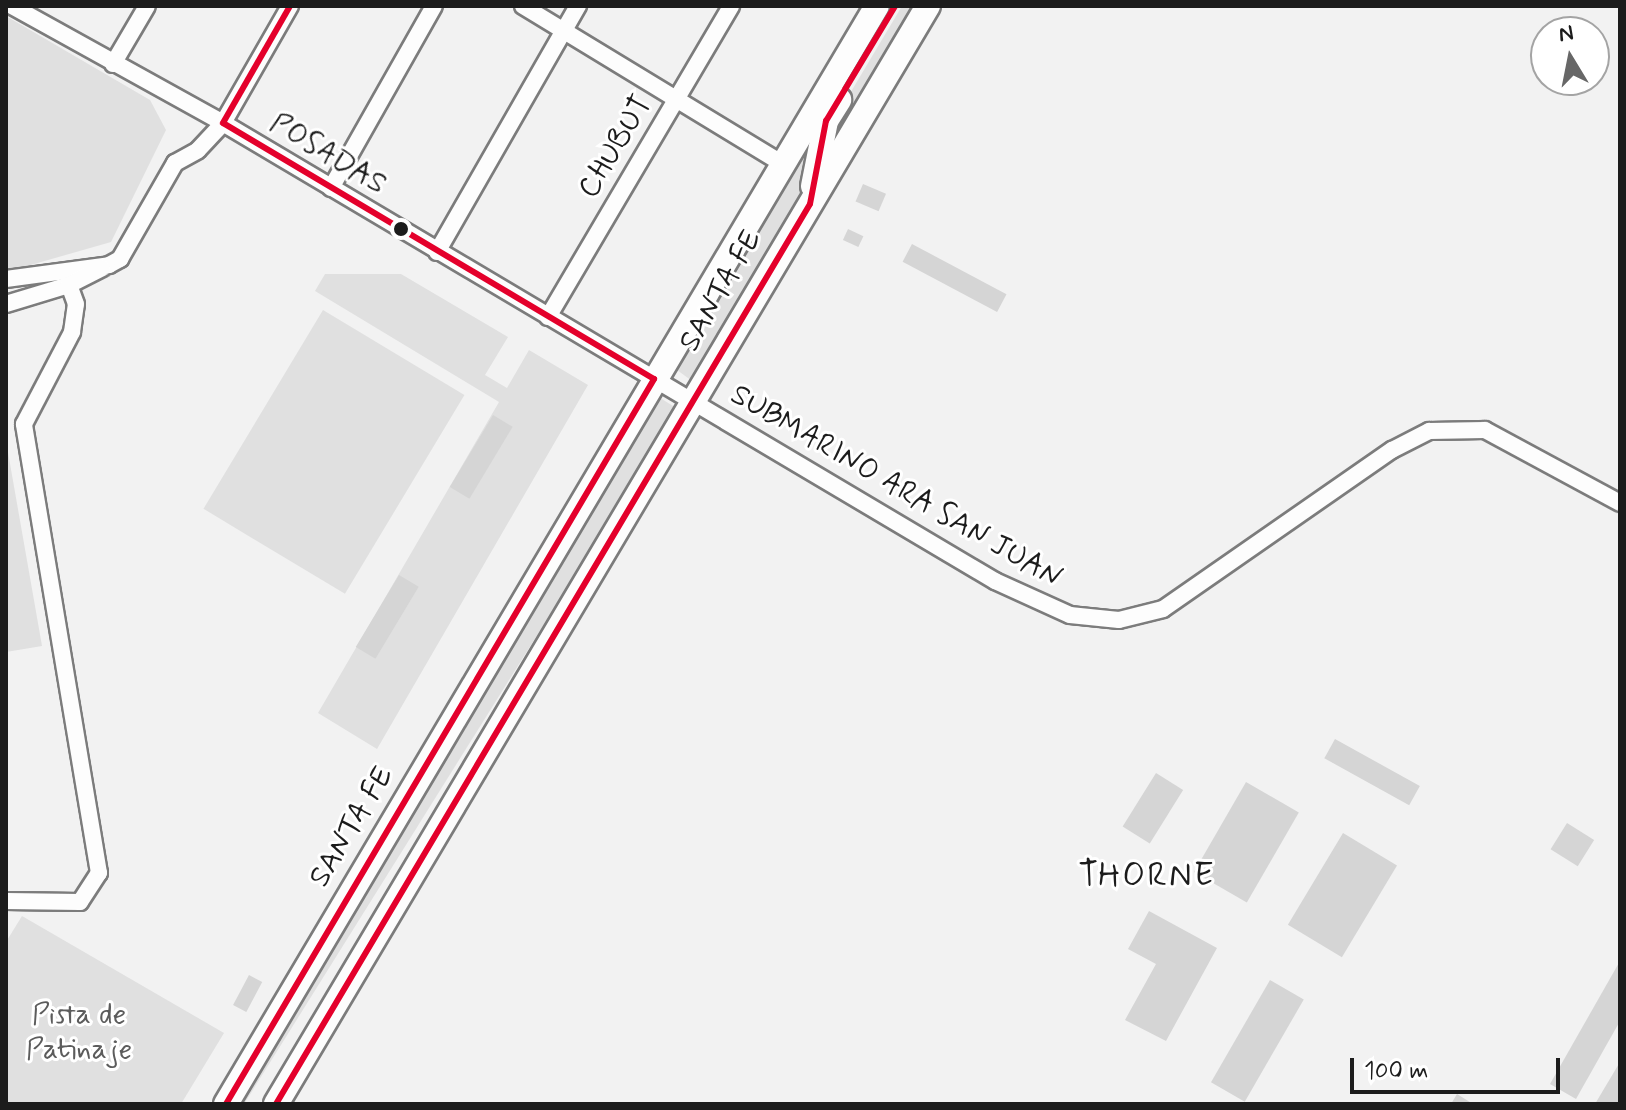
<!DOCTYPE html>
<style>
body{margin:0}
#map{position:relative;width:1626px;height:1110px;overflow:hidden;background:#f2f2f2;font-family:Mynerve,sans-serif}
div>[style]{position:absolute}
[style*='--x']{left:calc(var(--x)*1px);top:calc(var(--y)*1px);width:calc(var(--w)*1px);rotate:calc(var(--a)*1deg)}
.green>*{inset:0;background:#e0e0e0;transform-origin:0 0}
.building>*{inset:0;background:#d5d5d5;transform-origin:0 0}
.roads{filter:drop-shadow(2px 0 #7c7c7c) drop-shadow(-2px 0 #7c7c7c) drop-shadow(0 2px #7c7c7c) drop-shadow(0 -2px #7c7c7c)}
.street>*{height:16px;margin:-8px;padding:0 8px;transform-origin:8px;border-radius:8px;background:#fdfdfd}
.primary>*{height:24px;margin:-12px;padding:0 12px;transform-origin:12px;border-radius:12px;background:#fdfdfd}
.bus-1>*{height:6px;margin:-3px;padding:0 3px;transform-origin:3px;border-radius:3px;background:#e4002b}
.dots>*{width:22px;height:22px;translate:-50% -50%;box-sizing:border-box;border:4px solid #fff;border-radius:50%}
span{translate:-50% -50%;white-space:nowrap;text-align:center;line-height:1.15;-webkit-text-stroke:6px #fff;paint-order:stroke}
.street-label{font-size:30px;color:#1c1c1c}
.park-label{font-size:30px;color:#5c5c5c}
.quarter-label{font-size:34px;color:#1c1c1c;letter-spacing:2px}
.frame{position:absolute;inset:0;border:8px solid #1c1c1c;pointer-events:none}
.north{position:absolute;left:1530px;top:16px;width:80px;height:80px;box-sizing:border-box;background:#fff;border:2px solid #a4a4a4;border-radius:50%;rotate:350deg;font-size:22px;font-weight:700;line-height:32px;text-align:center;color:#1c1c1c}
.north::after{content:'';display:block;margin:auto;width:28px;height:36px;background:#676767;clip-path:polygon(50% 0,100% 100%,50% 72%,0 100%)}
.scale{position:absolute;left:1350px;top:1058px;width:210px;height:36px;box-sizing:border-box;border:4px solid #1c1c1c;border-top:0;padding-left:10px;font-size:24px;line-height:28px;white-space:nowrap;color:#1c1c1c;-webkit-text-stroke:6px #fff;paint-order:stroke}
</style>
<div id="map">
<div class="green">
<div style="clip-path:polygon(902px 6px,917px 6px,822px 165px,830px 127px)"></div>
<div style="clip-path:polygon(6px 16px,150px 100px,166px 130px,111px 242px,6px 272px)"></div>
<div style="clip-path:polygon(811px 135px,805px 195px,692px 381px,673px 367px)"></div>
<div style="clip-path:polygon(325px 274px,401px 274px,508px 337px,485px 375px,507px 388px,529px 350px,588px 385px,377px 749px,318px 713px,499px 402px,315px 291px)"></div>
<div style="left:323px;top:310px;width:165px;height:232px;rotate:31deg"></div>
<div style="left:657px;top:396px;width:25px;height:824px;rotate:32deg"></div>
<div style="clip-path:polygon(6px 441px,42px 646px,6px 652px)"></div>
<div style="clip-path:polygon(22px 916px,224px 1033px,181px 1104px,6px 1104px,6px 942px)"></div>
</div>
<div class="building">
<div style="left:863px;top:184px;width:25px;height:19px;rotate:23deg"></div>
<div style="left:848px;top:229px;width:17px;height:12px;rotate:25deg"></div>
<div style="left:912px;top:244px;width:107px;height:20px;rotate:28deg"></div>
<div style="left:493px;top:415px;width:23px;height:84px;rotate:31deg"></div>
<div style="left:399px;top:575px;width:23px;height:84px;rotate:31deg"></div>
<div style="left:1335px;top:739px;width:97px;height:22px;rotate:29deg"></div>
<div style="left:1156px;top:773px;width:32px;height:63px;rotate:32deg"></div>
<div style="left:1246px;top:782px;width:61px;height:104px;rotate:30deg"></div>
<div style="left:1567px;top:823px;width:32px;height:31px;rotate:32deg"></div>
<div style="left:1343px;top:833px;width:63px;height:107px;rotate:31deg"></div>
<div style="clip-path:polygon(1149px 911px,1217px 948px,1166px 1041px,1125px 1020px,1156px 964px,1128px 949px)"></div>
<div style="clip-path:polygon(1620px 961px,1620px 1021px,1576px 1099px,1550px 1084px)"></div>
<div style="left:249px;top:975px;width:15px;height:34px;rotate:28deg"></div>
<div style="left:1270px;top:980px;width:39px;height:118px;rotate:30deg"></div>
<div style="clip-path:polygon(1620px 1062px,1620px 1104px,1595px 1104px)"></div>
<div style="clip-path:polygon(1457px 1094px,1473px 1104px,1451px 1104px)"></div>
</div>
<div class="roads">
<div class="street">
<div style="--x:12;--y:6;--w:241;--a:29"></div>
<div style="--x:223;--y:123;--w:898;--a:30.68"></div>
<div style="--x:995;--y:581;--w:82;--a:24.4"></div>
<div style="--x:1070;--y:615;--w:49;--a:5.8"></div>
<div style="--x:1119;--y:620;--w:45;--a:-14"></div>
<div style="--x:1163;--y:609;--w:279;--a:-34.8"></div>
<div style="--x:1392;--y:450;--w:42;--a:-27.2"></div>
<div style="--x:1429;--y:431;--w:56;--a:-1"></div>
<div style="--x:1485;--y:430;--w:153;--a:28.4"></div>
<div style="--x:523;--y:6;--w:304;--a:31.3"></div>
<div style="--x:113;--y:64;--w:67;--a:-59.6"></div>
<div style="--x:331;--y:188;--w:209;--a:-60.5"></div>
<div style="--x:437;--y:252;--w:284;--a:-60.2"></div>
<div style="--x:6;--y:279;--w:104;--a:-7.7"></div>
<div style="--x:109;--y:265;--w:13;--a:-29"></div>
<div style="--x:120;--y:259;--w:111;--a:-60.2"></div>
<div style="--x:175;--y:163;--w:26;--a:-29"></div>
<div style="--x:198;--y:150;--w:37;--a:-47"></div>
<div style="--x:223;--y:123;--w:135;--a:-60.2"></div>
<div style="--x:6;--y:304;--w:66;--a:-16.8"></div>
<div style="--x:69;--y:285;--w:37;--a:-27"></div>
<div style="--x:548;--y:317;--w:361;--a:-59.5"></div>
<div style="--x:6;--y:901;--w:74;--a:0.8"></div>
<div style="--x:80;--y:902;--w:35;--a:-57"></div>
<div style="--x:99;--y:873;--w:455;--a:-99.5"></div>
<div style="--x:24;--y:424;--w:104;--a:-62.4"></div>
<div style="--x:72;--y:332;--w:28;--a:-82"></div>
<div style="--x:76;--y:304;--w:20;--a:-110"></div>
</div>
<div class="primary">
<div style="--x:813;--y:186;--w:66;--a:-78.7"></div>
<div style="--x:826;--y:121;--w:25;--a:-58"></div>
<div style="--x:226;--y:1104;--w:1276;--a:-59.34"></div>
<div style="--x:276;--y:1104;--w:1277;--a:-59.3"></div>
</div>
</div>
<div class="bus-1">
<div style="--x:226;--y:1104;--w:842;--a:-59.44"></div>
<div style="--x:654;--y:379;--w:501;--a:-149.29"></div>
<div style="--x:223;--y:123;--w:135;--a:-60.2"></div>
<div style="--x:276;--y:1104;--w:1046;--a:-59.32"></div>
<div style="--x:810;--y:204;--w:85;--a:-79.1"></div>
<div style="--x:826;--y:121;--w:134;--a:-59"></div>
</div>
<div class="dots">
<div style="left:401px;top:229px;background:#1c1c1c"></div>
</div>
<div class="street-label">
<span style="left:616px;top:147px;rotate:-59deg">CHUBUT</span>
<span style="left:328px;top:154px;rotate:31deg">POSADAS</span>
<span style="left:721px;top:291px;rotate:-60deg">SANTA FE</span>
<span style="left:896px;top:487px;rotate:30deg">SUBMARINO ARA SAN JUAN</span>
<span style="left:352px;top:827px;rotate:-59deg">SANTA FE</span>
</div>
<div class="park-label">
<span style="left:79px;top:1032px">Pista de<br>Patinaje</span>
</div>
<div class="quarter-label">
<span style="left:1147px;top:876px">THORNE</span>
</div>
<div class="frame"></div>
<div class="north">N</div>
<div class="scale">100 m</div>
</div>
